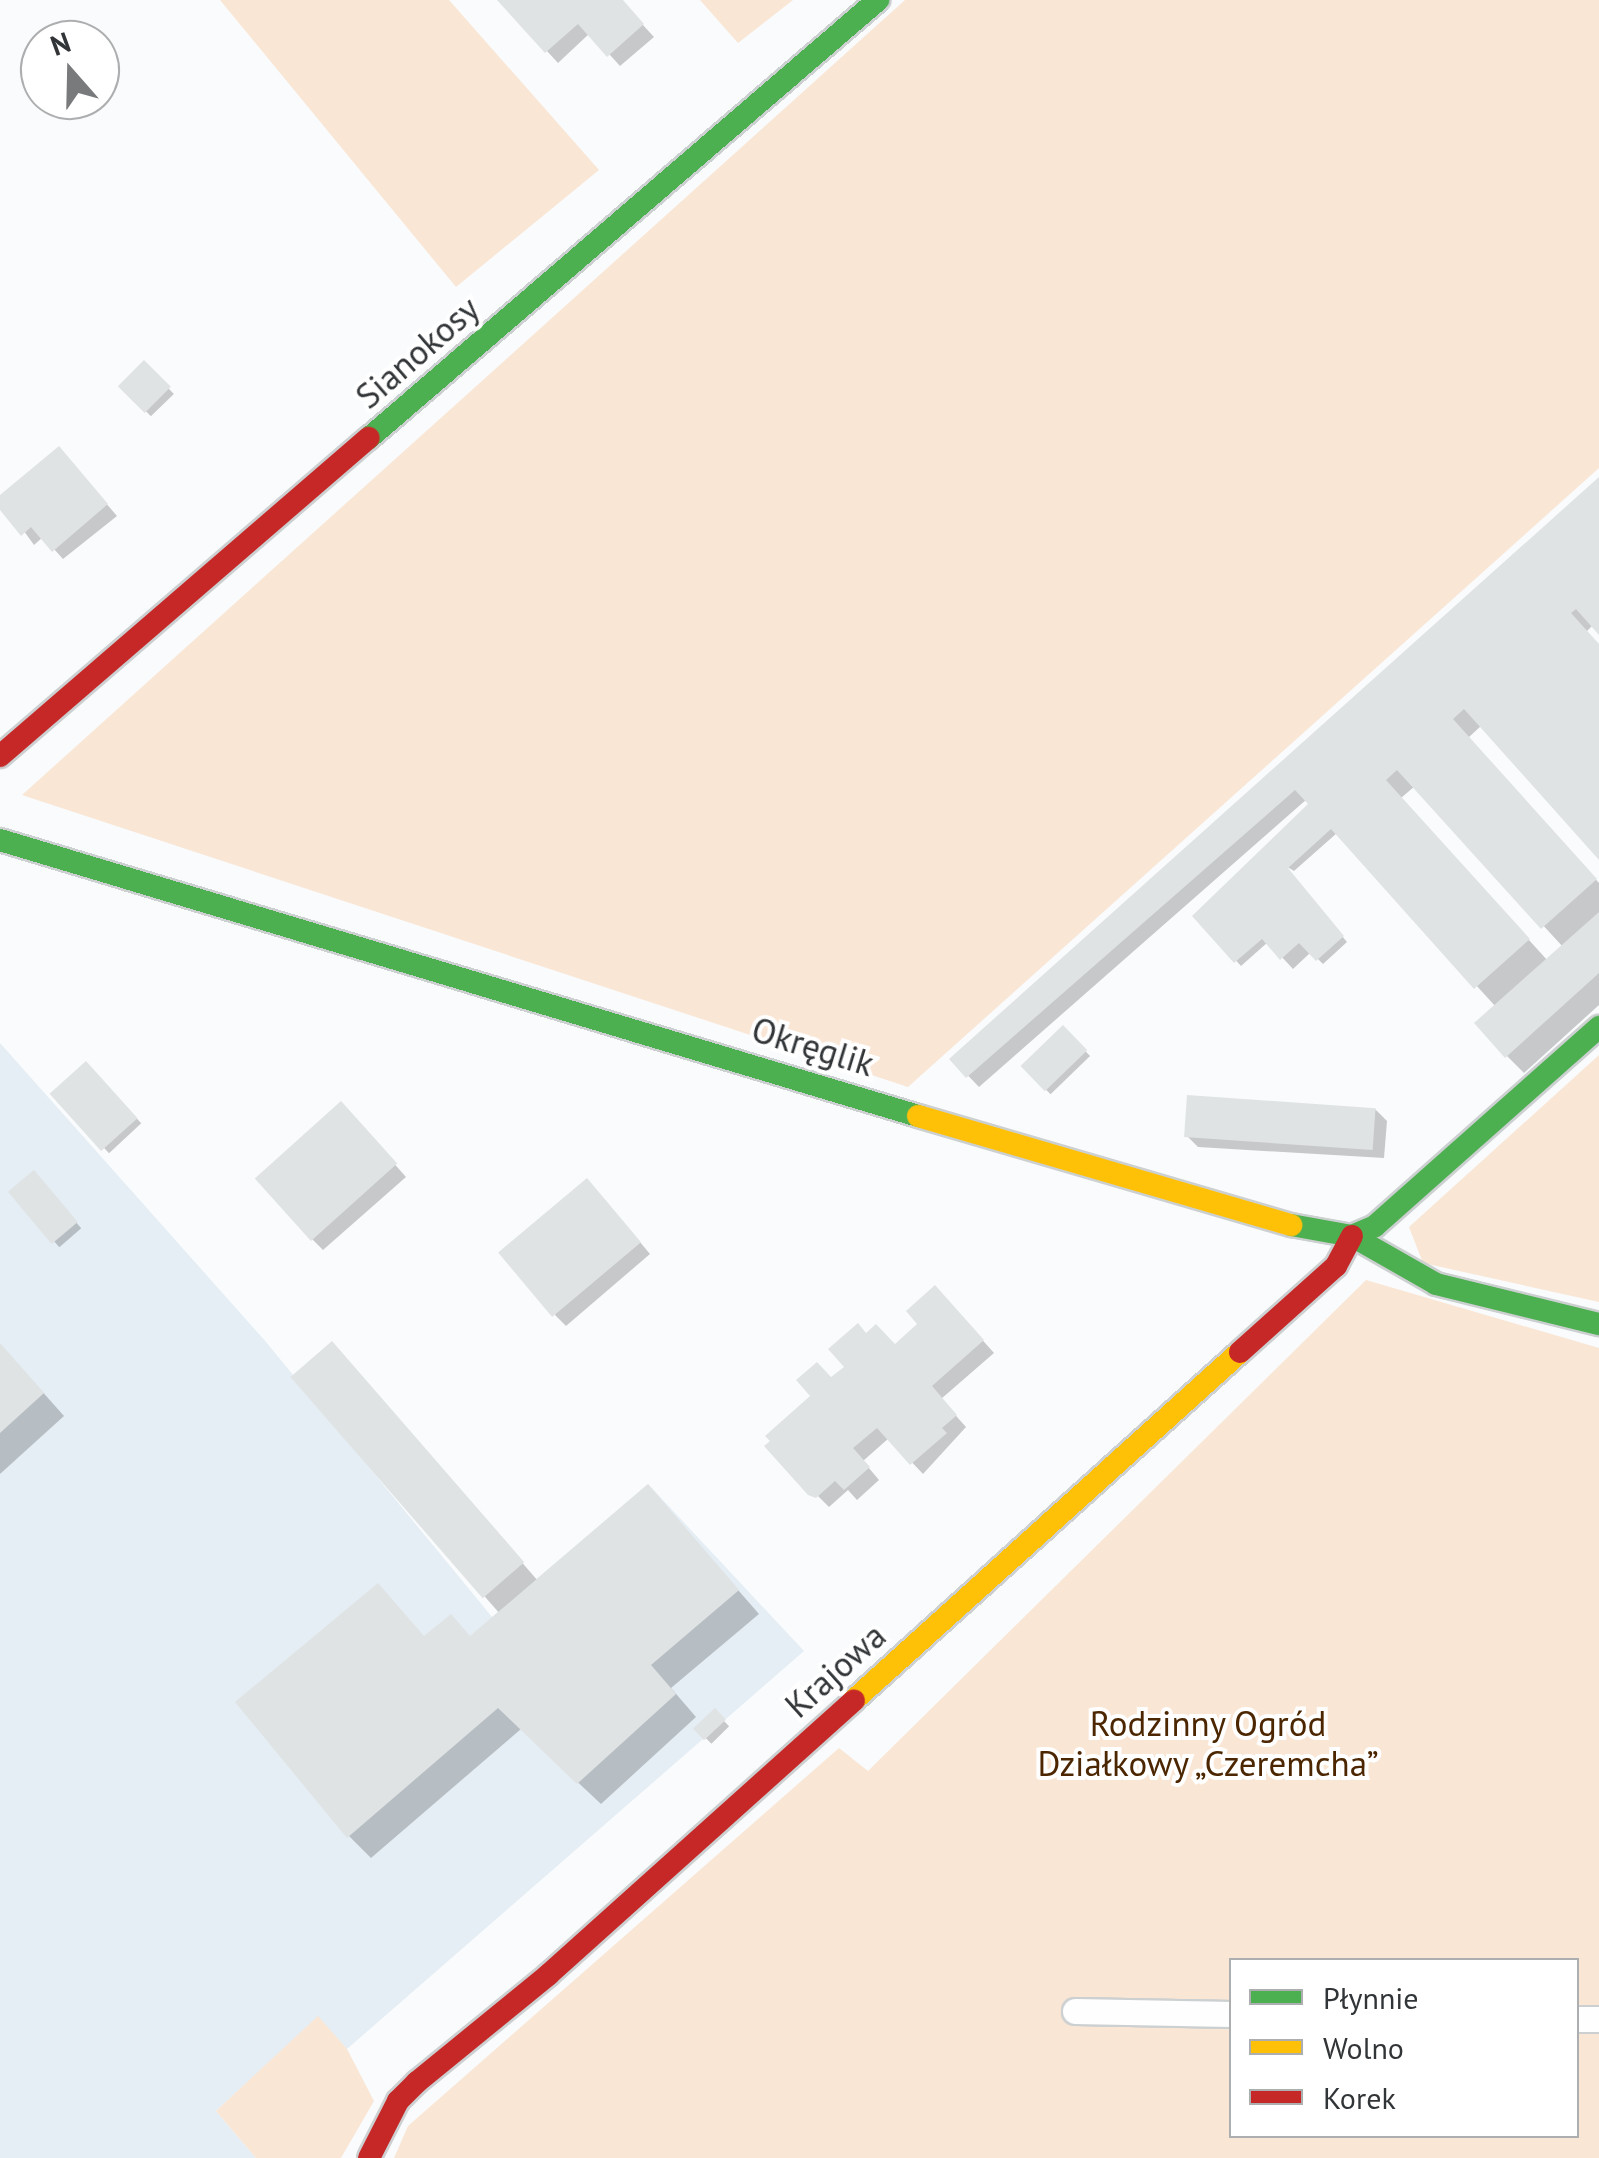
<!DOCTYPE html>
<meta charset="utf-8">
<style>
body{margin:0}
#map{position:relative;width:1599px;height:2158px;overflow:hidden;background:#f9fbfd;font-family:"PT Sans",sans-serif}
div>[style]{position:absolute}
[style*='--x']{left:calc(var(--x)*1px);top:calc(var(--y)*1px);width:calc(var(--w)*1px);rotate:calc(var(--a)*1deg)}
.built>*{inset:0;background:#e5eef4}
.green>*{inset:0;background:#fae6d5}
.shadow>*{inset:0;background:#0003;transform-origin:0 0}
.building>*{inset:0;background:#e0e3e4;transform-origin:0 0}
.roads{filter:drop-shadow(2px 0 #cdd0d1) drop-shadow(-2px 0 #cdd0d1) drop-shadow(0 2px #cdd0d1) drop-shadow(0 -2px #cdd0d1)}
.lane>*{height:25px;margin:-12.5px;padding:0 12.5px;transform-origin:12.5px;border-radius:12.5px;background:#fefeff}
.fast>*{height:22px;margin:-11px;padding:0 11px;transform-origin:11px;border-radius:11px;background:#4caf50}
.slow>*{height:22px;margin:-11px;padding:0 11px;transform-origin:11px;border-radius:11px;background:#ffc107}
.jam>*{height:22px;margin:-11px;padding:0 11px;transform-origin:11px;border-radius:11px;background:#c62828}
span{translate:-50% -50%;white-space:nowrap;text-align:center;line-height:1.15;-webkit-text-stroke:8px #fff;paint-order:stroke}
.street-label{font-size:35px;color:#323537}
.park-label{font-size:35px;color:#4b2600}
.legend{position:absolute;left:1229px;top:1958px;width:350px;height:180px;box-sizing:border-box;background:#fff;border:2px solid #adaeaf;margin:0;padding:12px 18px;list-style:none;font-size:30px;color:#323537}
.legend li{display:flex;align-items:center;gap:20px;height:50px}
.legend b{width:50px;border:2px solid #adaeaf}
.north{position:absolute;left:20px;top:20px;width:100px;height:100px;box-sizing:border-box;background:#fff;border:2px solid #adaeaf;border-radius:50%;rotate:340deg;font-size:28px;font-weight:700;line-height:40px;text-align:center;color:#323537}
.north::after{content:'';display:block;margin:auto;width:35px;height:45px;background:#787a7c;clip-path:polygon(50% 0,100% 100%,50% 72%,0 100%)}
</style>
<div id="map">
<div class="built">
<div style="clip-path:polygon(0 1043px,266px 1342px,492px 1617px,648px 1484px,804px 1651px,347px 2049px,318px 2017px,216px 2111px,256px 2158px,0 2158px)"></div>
</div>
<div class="green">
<div style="clip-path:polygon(220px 0,449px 0,599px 170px,456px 287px)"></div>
<div style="clip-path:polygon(700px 0,793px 0,738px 43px)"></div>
<div style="clip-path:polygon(905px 0,1599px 0,1599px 468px,908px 1087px,22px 795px)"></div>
<div style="clip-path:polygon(1599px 1055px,1599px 1302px,1423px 1263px,1409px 1227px)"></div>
<div style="clip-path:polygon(evenodd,1366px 1280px,1599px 1348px,1599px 2158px,394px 2158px,408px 2126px,839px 1748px,868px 1771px,1366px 1280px,1232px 1960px,1576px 1960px,1576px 2136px,1232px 2136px,1232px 1960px)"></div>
<div style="clip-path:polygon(318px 2016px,347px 2049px,374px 2101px,341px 2158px,256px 2158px,216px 2111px)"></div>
</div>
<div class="shadow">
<div style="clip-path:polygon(500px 0,620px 0,654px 37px,620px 66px,590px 33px,558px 63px)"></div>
<div style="left:144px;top:363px;width:43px;height:32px;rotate:46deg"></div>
<div style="clip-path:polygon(70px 461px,117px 516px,63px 559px,43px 537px,34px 545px,0 498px)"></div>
<div style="clip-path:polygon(evenodd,1599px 481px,1599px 631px,1593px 625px,1586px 632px,1599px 645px,1599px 856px,1482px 725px,1468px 738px,1599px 883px,1599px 1005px,1524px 1073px,1507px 1056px,1496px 1007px,1337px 833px,1294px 871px,1281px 863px,1347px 942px,1323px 964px,1311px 952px,1293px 969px,1268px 942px,1241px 966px,1195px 916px,1311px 804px,1307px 799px,979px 1087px,953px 1060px,1599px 481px,1415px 786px,1563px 947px,1548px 961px,1401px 798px,1415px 786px)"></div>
<div style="left:1063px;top:1028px;width:39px;height:55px;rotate:46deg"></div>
<div style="left:86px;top:1064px;width:81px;height:44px;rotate:47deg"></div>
<div style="clip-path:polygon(1375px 1109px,1387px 1121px,1384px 1158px,1198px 1147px,1187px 1136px)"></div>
<div style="clip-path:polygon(352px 1116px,406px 1177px,323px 1250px,312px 1239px)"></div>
<div style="left:34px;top:1174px;width:72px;height:29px;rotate:49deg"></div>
<div style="clip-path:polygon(598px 1192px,650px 1254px,566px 1326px,555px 1315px)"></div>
<div style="clip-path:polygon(946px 1299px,994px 1353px,941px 1399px,966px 1427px,923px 1474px,889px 1438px,863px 1461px,879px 1480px,857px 1500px,848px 1490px,829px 1507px,768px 1446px,847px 1367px,867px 1336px,895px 1347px)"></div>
<div style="clip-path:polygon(0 1344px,64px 1416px,0 1474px)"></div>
<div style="clip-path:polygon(348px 1361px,538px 1581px,648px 1487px,759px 1614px,671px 1688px,696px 1717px,601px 1804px,521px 1729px,371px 1858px,349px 1836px,425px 1638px,472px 1638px,500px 1614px,294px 1378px)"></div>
<div style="left:715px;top:1712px;width:20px;height:25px;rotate:45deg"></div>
</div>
<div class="building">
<div style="clip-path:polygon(497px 0,623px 0,644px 24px,607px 57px,578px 24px,545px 53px)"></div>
<div style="left:144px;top:360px;width:38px;height:37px;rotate:45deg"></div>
<div style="clip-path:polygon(59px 446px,108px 504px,52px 552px,31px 527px,21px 536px,0 510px,0 495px)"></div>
<div style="clip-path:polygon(1599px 477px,1599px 635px,1576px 609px,1571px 613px,1599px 644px,1599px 860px,1464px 709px,1453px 719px,1597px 879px,1541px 929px,1397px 770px,1386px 780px,1530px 939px,1474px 989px,1331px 829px,1288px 868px,1344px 936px,1316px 961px,1299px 943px,1280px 960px,1262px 939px,1234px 963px,1192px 916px,1308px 804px,1295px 790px,966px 1078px,949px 1059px)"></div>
<div style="clip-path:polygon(1599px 912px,1599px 973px,1505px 1058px,1474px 1023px)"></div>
<div style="left:1063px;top:1025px;width:35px;height:59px;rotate:46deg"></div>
<div style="left:86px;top:1061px;width:77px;height:49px;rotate:48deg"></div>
<div style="left:1187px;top:1095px;width:189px;height:42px;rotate:4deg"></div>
<div style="left:341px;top:1101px;width:84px;height:116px;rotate:48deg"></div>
<div style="left:34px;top:1170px;width:68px;height:34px;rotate:50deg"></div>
<div style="left:587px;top:1178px;width:84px;height:116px;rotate:50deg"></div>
<div style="clip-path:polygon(935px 1285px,984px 1340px,932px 1386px,957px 1415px,942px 1428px,947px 1433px,910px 1465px,877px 1428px,853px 1448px,870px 1467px,844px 1490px,835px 1481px,816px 1498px,808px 1495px,764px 1446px,770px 1441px,765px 1436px,810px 1396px,796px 1380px,817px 1362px,831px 1377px,844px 1367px,828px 1349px,858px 1323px,866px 1333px,876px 1324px,895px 1344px,917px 1324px,906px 1311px)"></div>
<div style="left:332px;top:1341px;width:293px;height:55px;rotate:49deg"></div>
<div style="clip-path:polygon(0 1343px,44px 1393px,0 1433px)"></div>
<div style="clip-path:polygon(648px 1484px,739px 1590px,651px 1665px,676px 1694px,577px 1784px,498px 1708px,347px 1838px,235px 1702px,378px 1583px,424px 1636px,451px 1614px,470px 1636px)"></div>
<div style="left:715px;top:1708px;width:16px;height:30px;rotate:47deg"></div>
</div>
<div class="roads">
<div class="lane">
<div style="--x:1075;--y:2011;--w:157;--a:1.1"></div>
<div style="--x:1576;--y:2019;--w:23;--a:0"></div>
</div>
<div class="fast">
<div style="--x:369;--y:438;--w:672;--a:-40.71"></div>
<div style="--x:0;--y:840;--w:959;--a:16.73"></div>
<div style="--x:1291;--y:1225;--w:62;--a:10.2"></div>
<div style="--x:1352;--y:1236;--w:97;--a:29.7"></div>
<div style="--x:1436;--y:1284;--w:168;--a:13.8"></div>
<div style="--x:1352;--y:1236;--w:25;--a:-23"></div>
<div style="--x:1375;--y:1226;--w:300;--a:-41.6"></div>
</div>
<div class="slow">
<div style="--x:918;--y:1116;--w:389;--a:16.3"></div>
<div style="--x:854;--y:1700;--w:520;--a:-42.04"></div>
</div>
<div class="jam">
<div style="--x:0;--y:756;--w:487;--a:-40.8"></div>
<div style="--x:1240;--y:1352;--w:129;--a:-41.9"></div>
<div style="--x:1336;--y:1266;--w:34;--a:-62"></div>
<div style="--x:369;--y:2158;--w:64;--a:-63"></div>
<div style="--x:398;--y:2101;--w:27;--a:-45"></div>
<div style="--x:417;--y:2082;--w:169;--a:-39.2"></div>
<div style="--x:548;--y:1975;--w:411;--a:-41.9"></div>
</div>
</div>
<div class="street-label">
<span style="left:417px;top:352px;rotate:-41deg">Sianokosy</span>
<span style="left:813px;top:1046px;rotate:17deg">Okręglik</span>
<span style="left:835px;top:1670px;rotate:-42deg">Krajowa</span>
</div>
<div class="park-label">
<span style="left:1208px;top:1743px">Rodzinny Ogród<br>Działkowy „Czeremcha”</span>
</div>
<ul class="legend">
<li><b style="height:12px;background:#4caf50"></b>Płynnie</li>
<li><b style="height:12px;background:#ffc107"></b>Wolno</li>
<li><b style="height:12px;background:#c62828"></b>Korek</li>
</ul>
<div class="north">N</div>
</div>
